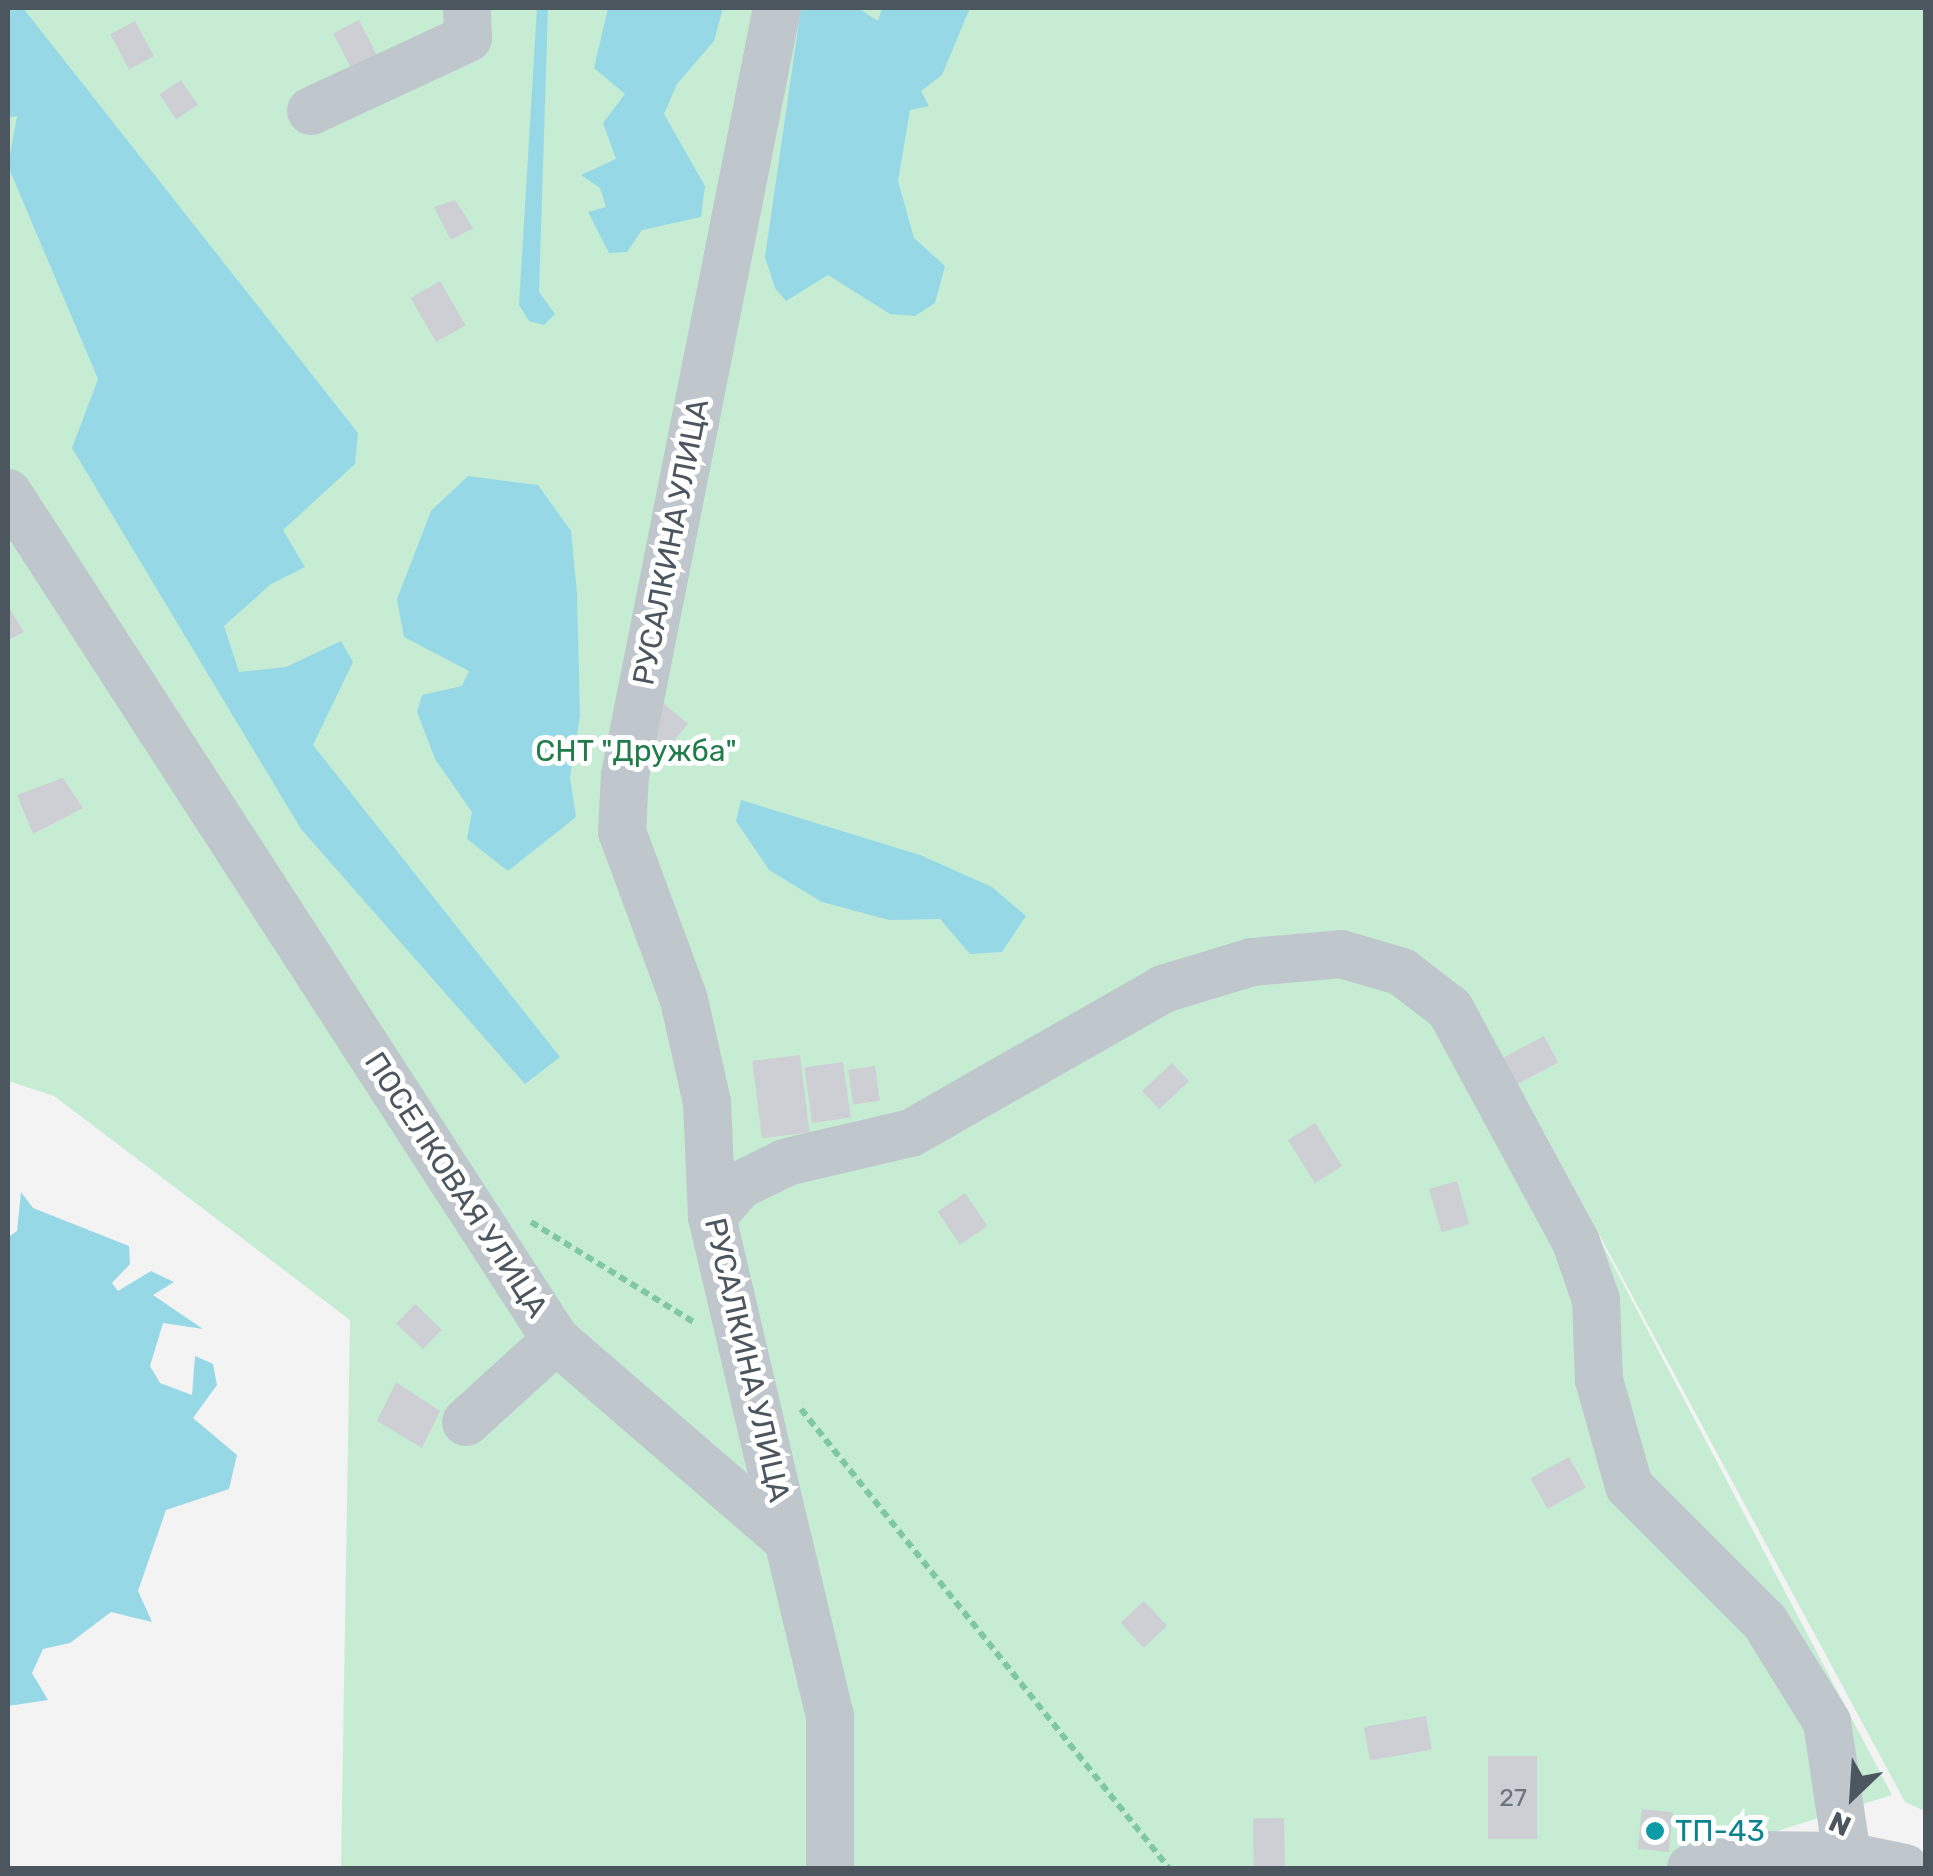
<!DOCTYPE html>
<meta charset="utf-8">
<style>
body{margin:0}
#map{position:relative;width:1933px;height:1876px;overflow:hidden;background:#f4f3f3;font-family:Rubik,sans-serif}
div>[style]{position:absolute}
[style*='--x']{left:calc(var(--x)*1px);top:calc(var(--y)*1px);width:calc(var(--w)*1px);rotate:calc(var(--a)*1deg)}
.green>*{inset:0;background:#c6edd4}
.water>*{inset:0;background:#97d8e6}
.building>*{inset:0;background:#cdcfd4;transform-origin:0 0}
.path>*{height:6px;margin-top:-3px;transform-origin:0;background:repeating-linear-gradient(90deg,#80c8a3 0 8px,transparent 0 13px)}
.minor>*{height:48px;margin:-24px;padding:0 24px;transform-origin:24px;border-radius:24px;background:#bfc7cd}
.dots>*{width:28px;height:28px;translate:-50% -50%;box-sizing:border-box;border:5px solid #fff;border-radius:50%}
span{translate:-50% -50%;white-space:nowrap;text-align:center;line-height:1.15;-webkit-text-stroke:10px #fff;paint-order:stroke}
.number-label{font-size:25px;color:#6c747c}
.number-label span{-webkit-text-stroke-width:0}
.street-label{font-size:30px;color:#4b565e}
.park-label{font-size:30px;color:#207c4b}
.culture-label{font-size:30px;color:#0d838f}
.left{translate:0 -50%;text-align:left}
.frame{position:absolute;inset:0;border:10px solid #4b565e;pointer-events:none}
.north{position:absolute;left:1803px;top:1746px;width:100px;height:100px;-webkit-text-stroke:8px #fff;paint-order:stroke;rotate:205deg;font-size:28px;font-weight:700;line-height:40px;text-align:center;color:#4b565e}
.north::after{content:'';display:block;margin:auto;width:35px;height:45px;background:#4b565e;clip-path:polygon(50% 0,100% 100%,50% 72%,0 100%)}
</style>
<div id="map">
<div class="green">
<div style="clip-path:polygon(8px 8px,1925px 8px,1925px 1811px,1905px 1802px,1524px 1095px,1892px 1795px,1660px 1868px,341px 1868px,350px 1320px,54px 1096px,8px 1081px)"></div>
</div>
<div class="water">
<div style="clip-path:polygon(8px 8px,23px 8px,358px 433px,355px 464px,283px 530px,305px 567px,271px 584px,224px 626px,239px 672px,286px 667px,341px 641px,353px 662px,313px 745px,560px 1057px,525px 1084px,301px 829px,72px 448px,98px 379px,8px 166px,17px 116px,8px 118px)"></div>
<div style="clip-path:polygon(537px 8px,548px 8px,539px 292px,555px 314px,544px 325px,529px 321px,519px 305px)"></div>
<div style="clip-path:polygon(608px 8px,723px 8px,714px 41px,677px 84px,664px 114px,705px 186px,701px 217px,642px 230px,627px 252px,609px 253px,588px 212px,606px 207px,600px 188px,581px 175px,616px 159px,603px 123px,625px 94px,594px 68px)"></div>
<div style="clip-path:polygon(801px 8px,858px 8px,878px 21px,882px 8px,970px 8px,942px 75px,921px 91px,929px 106px,910px 110px,898px 181px,914px 238px,945px 266px,935px 303px,915px 316px,890px 314px,828px 275px,786px 301px,775px 288px,765px 257px)"></div>
<div style="clip-path:polygon(468px 476px,538px 485px,571px 531px,577px 593px,580px 716px,570px 777px,576px 817px,508px 871px,467px 839px,472px 812px,435px 759px,417px 712px,422px 695px,462px 686px,469px 671px,404px 637px,397px 599px,431px 511px)"></div>
<div style="clip-path:polygon(741px 800px,920px 855px,992px 887px,1026px 916px,1002px 952px,970px 954px,940px 919px,889px 920px,822px 902px,769px 870px,736px 821px)"></div>
<div style="clip-path:polygon(21px 1192px,33px 1208px,129px 1246px,130px 1264px,112px 1283px,118px 1291px,151px 1271px,174px 1282px,153px 1295px,203px 1329px,163px 1323px,150px 1366px,160px 1383px,192px 1395px,195px 1356px,213px 1364px,217px 1385px,193px 1418px,237px 1455px,229px 1489px,166px 1510px,138px 1591px,152px 1622px,111px 1612px,70px 1643px,43px 1649px,32px 1673px,48px 1700px,8px 1706px,8px 1237px,17px 1231px)"></div>
</div>
<div class="building">
<div style="left:359px;top:20px;width:42px;height:29px;rotate:63deg"></div>
<div style="left:135px;top:21px;width:40px;height:28px;rotate:62deg"></div>
<div style="left:181px;top:80px;width:30px;height:26px;rotate:56deg"></div>
<div style="clip-path:polygon(455px 200px,473px 228px,451px 240px,434px 207px)"></div>
<div style="left:440px;top:281px;width:51px;height:34px;rotate:60deg"></div>
<div style="clip-path:polygon(8px 606px,24px 632px,8px 640px)"></div>
<div style="left:662px;top:702px;width:34px;height:32px;rotate:40deg"></div>
<div style="clip-path:polygon(63px 778px,83px 808px,33px 834px,17px 795px)"></div>
<div style="left:1544px;top:1036px;width:30px;height:53px;rotate:62deg"></div>
<div style="left:800px;top:1055px;width:78px;height:48px;rotate:83deg"></div>
<div style="left:843px;top:1062px;width:56px;height:39px;rotate:82deg"></div>
<div style="left:1172px;top:1063px;width:25px;height:41px;rotate:47deg"></div>
<div style="left:875px;top:1066px;width:35px;height:27px;rotate:82deg"></div>
<div style="left:1315px;top:1123px;width:51px;height:32px;rotate:58deg"></div>
<div style="left:1457px;top:1181px;width:45px;height:29px;rotate:74deg"></div>
<div style="left:965px;top:1193px;width:40px;height:33px;rotate:56deg"></div>
<div style="left:415px;top:1304px;width:37px;height:27px;rotate:44deg"></div>
<div style="clip-path:polygon(396px 1382px,440px 1411px,422px 1448px,377px 1421px)"></div>
<div style="left:1569px;top:1457px;width:35px;height:44px;rotate:61deg"></div>
<div style="left:1144px;top:1601px;width:34px;height:32px;rotate:47deg"></div>
<div style="left:1426px;top:1716px;width:34px;height:63px;rotate:80deg"></div>
<div style="left:1488px;top:1756px;width:49px;height:83px"></div>
<div style="left:1642px;top:1809px;width:31px;height:40px;rotate:6deg"></div>
<div style="left:1284px;top:1818px;width:50px;height:31px;rotate:89deg"></div>
</div>
<div class="path">
<div style="--x:531;--y:1222;--w:193;--a:31.6"></div>
<div style="--x:801;--y:1409;--w:588;--a:51.28"></div>
</div>
<div class="minor">
<div style="--x:777;--y:8;--w:782;--a:101.21"></div>
<div style="--x:625;--y:775;--w:57;--a:93"></div>
<div style="--x:622;--y:832;--w:179;--a:69.7"></div>
<div style="--x:684;--y:1000;--w:105;--a:77.3"></div>
<div style="--x:707;--y:1102;--w:115;--a:87.5"></div>
<div style="--x:712;--y:1217;--w:332;--a:76.8"></div>
<div style="--x:311;--y:111;--w:173;--a:-24.9"></div>
<div style="--x:468;--y:38;--w:30;--a:-92"></div>
<div style="--x:8;--y:493;--w:1009;--a:57.1"></div>
<div style="--x:556;--y:1340;--w:306;--a:40.8"></div>
<div style="--x:788;--y:1540;--w:181;--a:76.6"></div>
<div style="--x:830;--y:1716;--w:152;--a:90"></div>
<div style="--x:712;--y:1217;--w:43;--a:-48.8"></div>
<div style="--x:740;--y:1185;--w:52;--a:-26.1"></div>
<div style="--x:787;--y:1162;--w:127;--a:-13.2"></div>
<div style="--x:911;--y:1133;--w:290;--a:-29.7"></div>
<div style="--x:1163;--y:989;--w:93;--a:-16.9"></div>
<div style="--x:1252;--y:962;--w:89;--a:-5.1"></div>
<div style="--x:1341;--y:954;--w:64;--a:16.4"></div>
<div style="--x:1402;--y:972;--w:61;--a:37.6"></div>
<div style="--x:1450;--y:1009;--w:265;--a:61.6"></div>
<div style="--x:1576;--y:1242;--w:61;--a:71"></div>
<div style="--x:1596;--y:1300;--w:80;--a:87.9"></div>
<div style="--x:1599;--y:1380;--w:110;--a:74.2"></div>
<div style="--x:1629;--y:1486;--w:192;--a:45"></div>
<div style="--x:1765;--y:1622;--w:118;--a:58.2"></div>
<div style="--x:1827;--y:1722;--w:135;--a:81.5"></div>
<div style="--x:466;--y:1422;--w:122;--a:-42.3"></div>
<div style="--x:1691;--y:1868;--w:75;--a:-10"></div>
<div style="--x:1765;--y:1855;--w:82;--a:0.7"></div>
<div style="--x:1847;--y:1856;--w:59;--a:11.7"></div>
</div>
<div class="dots">
<div style="left:1655px;top:1831px;background:#0f9aa8"></div>
</div>
<div class="number-label">
<span style="left:1513px;top:1798px">27</span>
</div>
<div class="street-label">
<span style="left:671px;top:542px;rotate:-79deg">РУСАЛКИНА УЛИЦА</span>
<span style="left:456px;top:1185px;rotate:57deg">ПОСЕЛКОВАЯ УЛИЦА</span>
<span style="left:747px;top:1360px;rotate:77deg">РУСАЛКИНА УЛИЦА</span>
</div>
<div class="park-label">
<span style="left:636px;top:751px">СНТ "Дружба"</span>
</div>
<div class="culture-label">
<span class="left" style="left:1675px;top:1831px">ТП-43</span>
</div>
<div class="frame"></div>
<div class="north">N</div>
</div>
